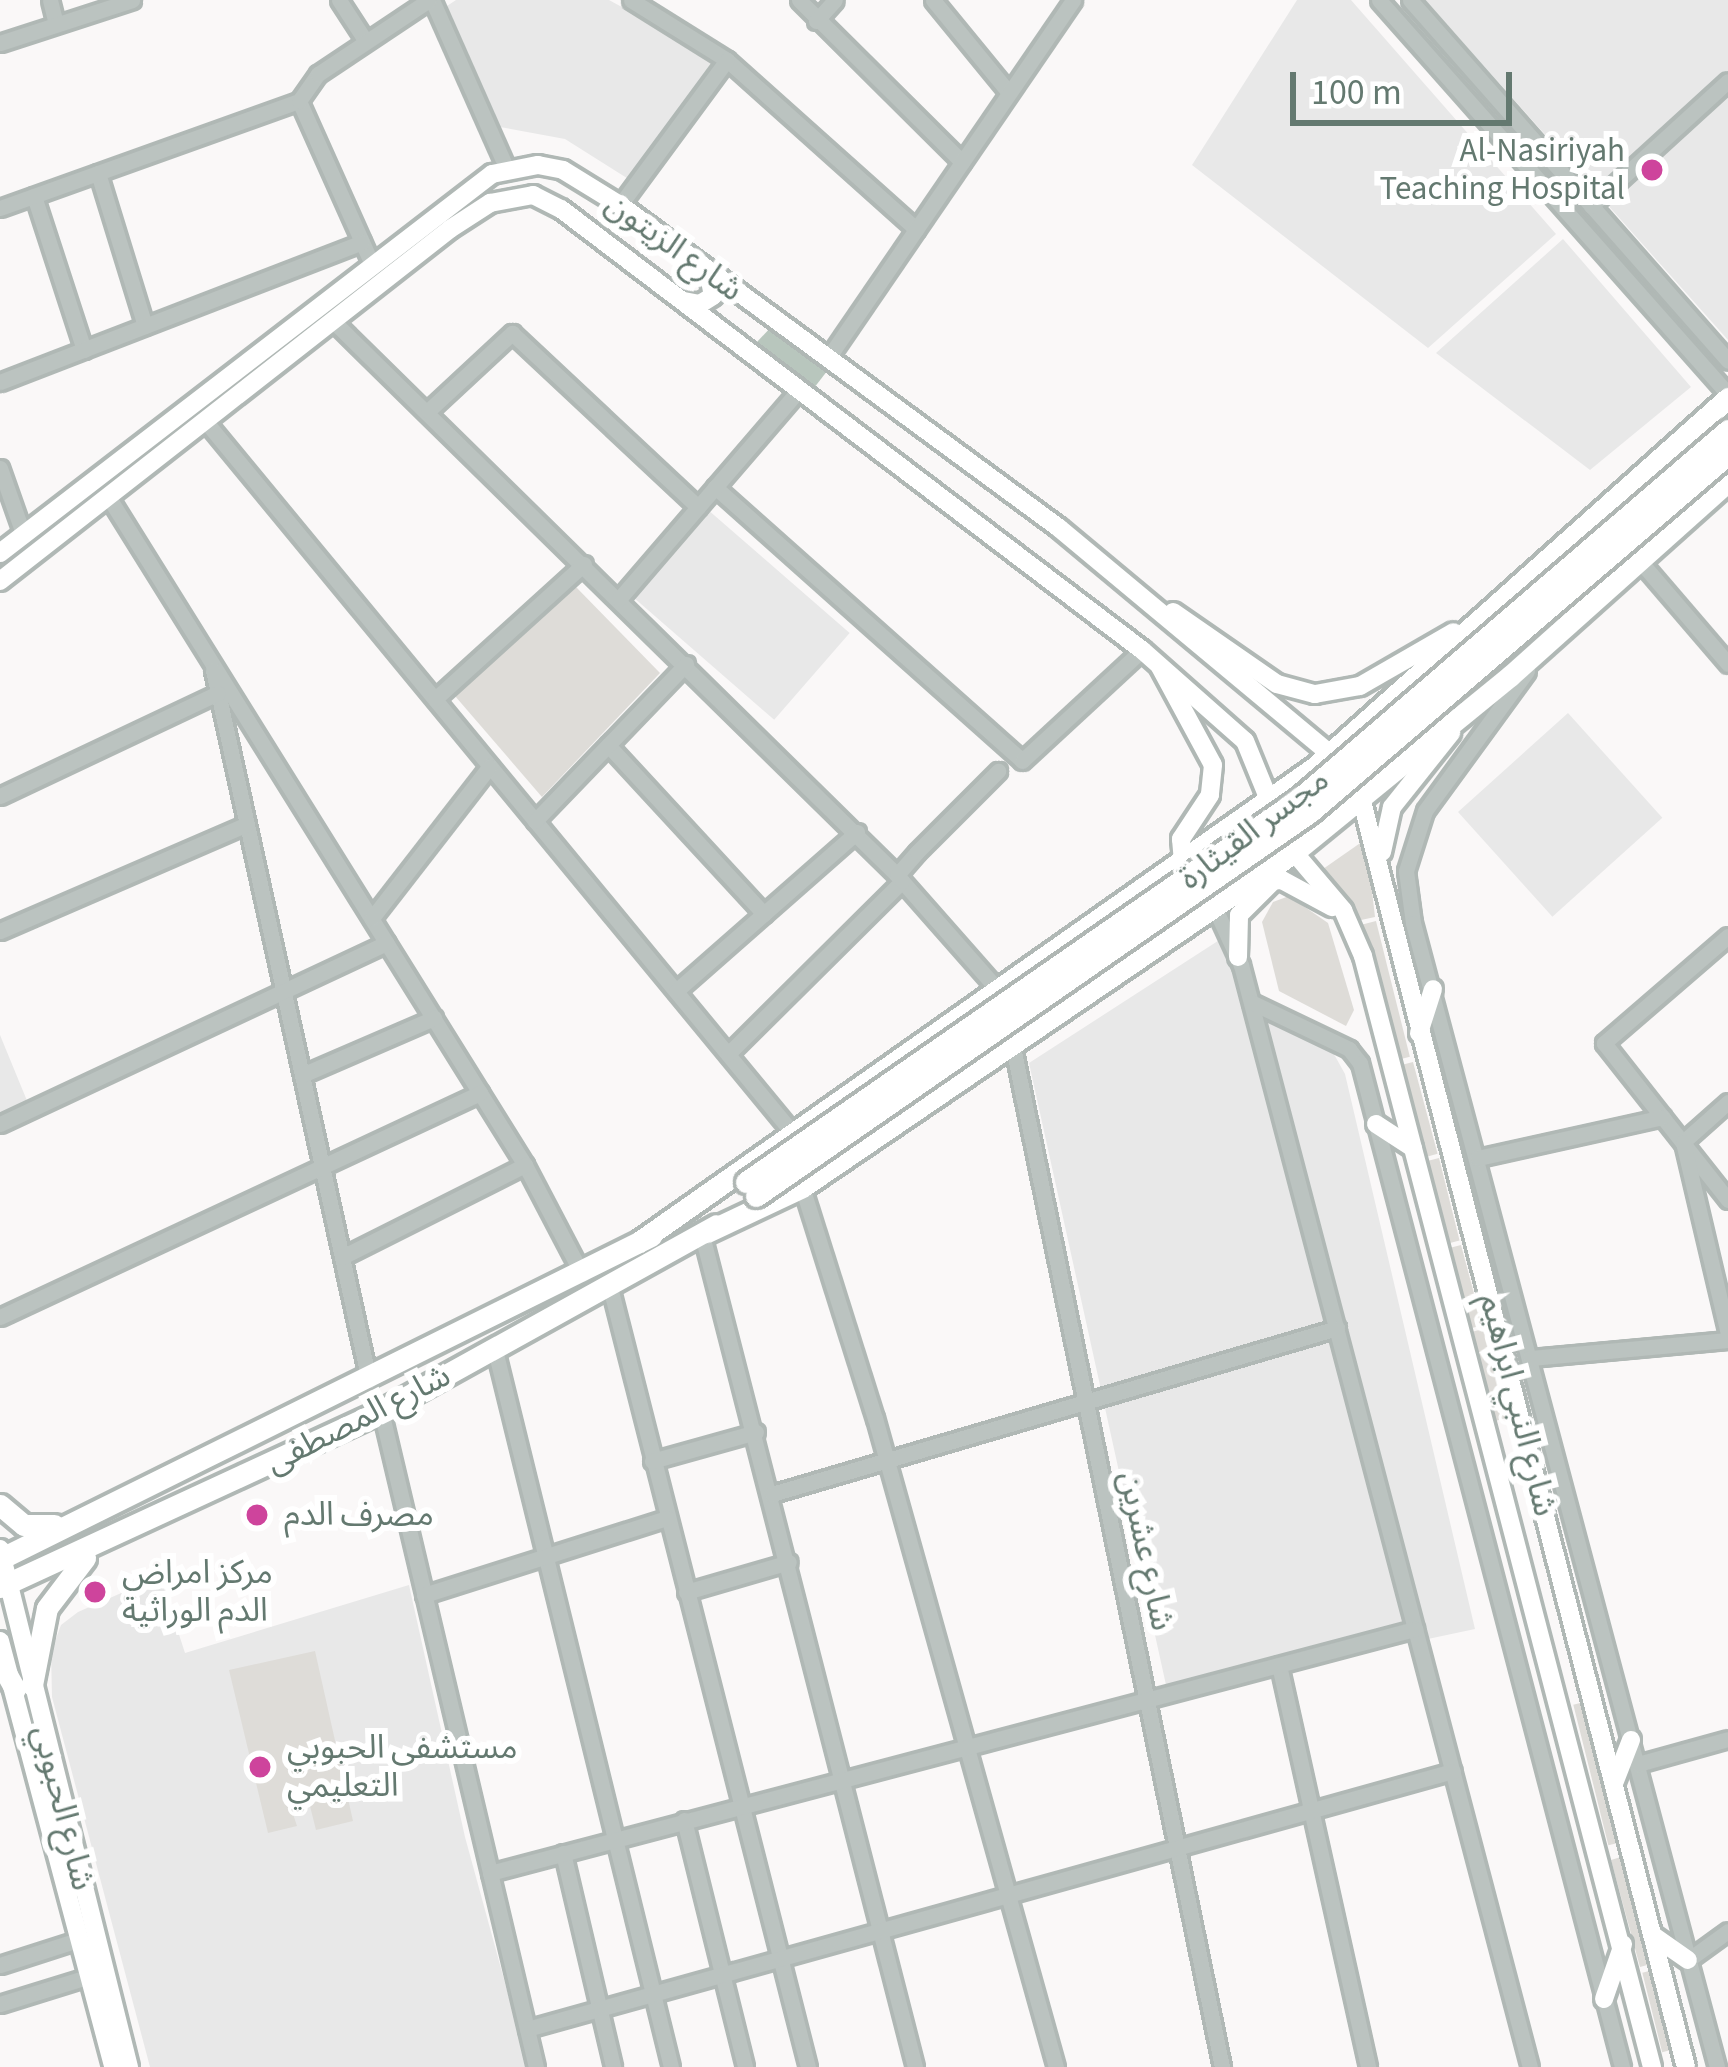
<!DOCTYPE html>
<meta charset="utf-8">
<style>
body{margin:0}
#map{position:relative;width:1728px;height:2067px;overflow:hidden;background:#faf8f8;font-family:"Source Sans 3","Noto Sans Arabic",sans-serif}
div>[style]{position:absolute}
[style*='--x']{left:calc(var(--x)*1px);top:calc(var(--y)*1px);width:calc(var(--w)*1px);rotate:calc(var(--a)*1deg)}
.built>*{inset:0;background:#e8e8e8;transform-origin:0 0}
.green>*{inset:0;background:#dedcd8;transform-origin:0 0}
.water>*{inset:0;background:#b8c6bd}
.roads{filter:drop-shadow(3px 0 #b0b8b5) drop-shadow(-3px 0 #b0b8b5) drop-shadow(0 3px #b0b8b5) drop-shadow(0 -3px #b0b8b5)}
.minor>*{height:15px;margin:-7.5px;padding:0 7.5px;transform-origin:7.5px;border-radius:7.5px;background:#bbc3c0}
.major>*{height:18px;margin:-9px;padding:0 9px;transform-origin:9px;border-radius:9px;background:#fff}
.highway>*{height:21px;margin:-10.5px;padding:0 10.5px;transform-origin:10.5px;border-radius:10.5px;background:#fff}
.bridges{filter:drop-shadow(3px 0 #b0b7b4) drop-shadow(-3px 0 #b0b7b4) drop-shadow(0 3px #b0b7b4) drop-shadow(0 -3px #b0b7b4)}
.highway-bridge>*{height:21px;margin:-10.5px;padding:0 10.5px;transform-origin:10.5px;border-radius:10.5px;background:#fff}
.dots>*{width:33px;height:33px;translate:-50% -50%;box-sizing:border-box;border:6px solid #fff;border-radius:50%}
span{translate:-50% -50%;white-space:nowrap;text-align:center;line-height:1.15;-webkit-text-stroke:12px #fff;paint-order:stroke}
.poi-label{font-size:33px;color:#647970}
.right{translate:-100% -50%;text-align:right}
.left{translate:0 -50%;text-align:left}
.street-label{font-size:33px;color:#647970}
.scale{position:absolute;left:1290px;top:72px;width:222px;height:54px;box-sizing:border-box;border:6px solid #647970;border-top:0;padding-left:15px;font-size:36px;line-height:42px;white-space:nowrap;color:#647970;-webkit-text-stroke:9px #fff;paint-order:stroke}
</style>
<div id="map">
<div class="built">
<div style="clip-path:polygon(456px 0,609px 0,715px 58px,630px 180px,565px 139px,500px 127px,447px 6px)"></div>
<div style="clip-path:polygon(1297px 0,1351px 0,1556px 234px,1428px 348px,1192px 165px)"></div>
<div style="clip-path:polygon(1425px 0,1728px 0,1728px 340px)"></div>
<div style="clip-path:polygon(1563px 239px,1691px 387px,1590px 470px,1436px 353px)"></div>
<div style="left:707px;top:509px;width:189px;height:115px;rotate:41deg"></div>
<div style="left:1568px;top:713px;width:141px;height:148px;rotate:48deg"></div>
<div style="clip-path:polygon(1224px 937px,1251px 1010px,1330px 1047px,1345px 1074px,1475px 1629px,1168px 1694px,1029px 1063px)"></div>
<div style="clip-path:polygon(0 1035px,30px 1108px,0 1121px)"></div>
<div style="clip-path:polygon(160px 1576px,185px 1653px,409px 1585px,465px 1837px,528px 2067px,150px 2067px,52px 1697px,51px 1652px,61px 1625px,78px 1612px)"></div>
</div>
<div class="green">
<div style="clip-path:polygon(576px 587px,660px 673px,542px 797px,455px 696px)"></div>
<div style="clip-path:polygon(1366px 839px,1375px 917px,1361px 920px,1323px 869px)"></div>
<div style="clip-path:polygon(1289px 896px,1328px 923px,1354px 1010px,1346px 1026px,1279px 991px,1262px 922px,1273px 902px)"></div>
<div style="left:1376px;top:921px;width:140px;height:14px;rotate:76deg"></div>
<div style="left:1413px;top:1062px;width:95px;height:14px;rotate:75deg"></div>
<div style="left:1439px;top:1158px;width:85px;height:12px;rotate:76deg"></div>
<div style="left:1461px;top:1245px;width:83px;height:11px;rotate:75deg"></div>
<div style="left:1483px;top:1329px;width:92px;height:11px;rotate:75deg"></div>
<div style="clip-path:polygon(315px 1651px,353px 1821px,316px 1830px,307px 1794px,288px 1799px,297px 1826px,268px 1833px,229px 1670px)"></div>
<div style="left:1584px;top:1702px;width:145px;height:11px;rotate:76deg"></div>
<div style="clip-path:polygon(1624px 1856px,1651px 1964px,1640px 1967px,1611px 1860px)"></div>
<div style="left:1653px;top:1970px;width:82px;height:11px;rotate:76deg"></div>
</div>
<div class="water">
<div style="clip-path:polygon(773px 325px,831px 366px,814px 388px,756px 343px)"></div>
</div>
<div class="roads">
<div class="minor">
<div style="--x:50;--y:0;--w:25;--a:76"></div>
<div style="--x:339;--y:0;--w:48;--a:57"></div>
<div style="--x:432;--y:0;--w:183;--a:66.1"></div>
<div style="--x:631;--y:0;--w:113;--a:32"></div>
<div style="--x:727;--y:60;--w:254;--a:41.8"></div>
<div style="--x:799;--y:0;--w:230;--a:44.8"></div>
<div style="--x:933;--y:0;--w:120;--a:50.7"></div>
<div style="--x:1379;--y:0;--w:526;--a:48.47"></div>
<div style="--x:1410;--y:0;--w:481;--a:48.6"></div>
<div style="--x:816;--y:21;--w:28;--a:-48"></div>
<div style="--x:0;--y:43;--w:139;--a:-18"></div>
<div style="--x:299;--y:101;--w:179;--a:65.9"></div>
<div style="--x:98;--y:173;--w:160;--a:72.9"></div>
<div style="--x:34;--y:196;--w:162;--a:72"></div>
<div style="--x:620;--y:205;--w:180;--a:-53.6"></div>
<div style="--x:1591;--y:206;--w:185;--a:-42.4"></div>
<div style="--x:0;--y:208;--w:318;--a:-19.7"></div>
<div style="--x:299;--y:101;--w:33;--a:-55"></div>
<div style="--x:318;--y:74;--w:133;--a:-33.7"></div>
<div style="--x:334;--y:322;--w:789;--a:44.49"></div>
<div style="--x:828;--y:358;--w:434;--a:-55.6"></div>
<div style="--x:0;--y:382;--w:388;--a:-21.1"></div>
<div style="--x:428;--y:411;--w:115;--a:-42.9"></div>
<div style="--x:512;--y:333;--w:255;--a:43.1"></div>
<div style="--x:206;--y:422;--w:921;--a:50.47"></div>
<div style="--x:0;--y:468;--w:72;--a:70.6"></div>
<div style="--x:715;--y:487;--w:411;--a:41.7"></div>
<div style="--x:1022;--y:761;--w:163;--a:-42.8"></div>
<div style="--x:109;--y:498;--w:786;--a:58.05"></div>
<div style="--x:525;--y:1165;--w:123;--a:62.4"></div>
<div style="--x:1639;--y:560;--w:137;--a:49.4"></div>
<div style="--x:619;--y:599;--w:274;--a:-49.3"></div>
<div style="--x:213;--y:670;--w:727;--a:77.61"></div>
<div style="--x:1527;--y:671;--w:173;--a:126.1"></div>
<div style="--x:1425;--y:811;--w:63;--a:107.6"></div>
<div style="--x:1406;--y:871;--w:52;--a:82.3"></div>
<div style="--x:1413;--y:923;--w:1184;--a:75.12"></div>
<div style="--x:435;--y:699;--w:201;--a:-42.2"></div>
<div style="--x:608;--y:745;--w:230;--a:47.3"></div>
<div style="--x:0;--y:796;--w:241;--a:-25.3"></div>
<div style="--x:535;--y:821;--w:218;--a:-46.1"></div>
<div style="--x:902;--y:881;--w:145;--a:48.6"></div>
<div style="--x:1212;--y:902;--w:69;--a:65.3"></div>
<div style="--x:1241;--y:965;--w:1139;--a:75.31"></div>
<div style="--x:372;--y:918;--w:192;--a:-52.2"></div>
<div style="--x:0;--y:931;--w:269;--a:-23.4"></div>
<div style="--x:1728;--y:936;--w:164;--a:139.2"></div>
<div style="--x:1604;--y:1043;--w:200;--a:51.7"></div>
<div style="--x:676;--y:991;--w:241;--a:-41.3"></div>
<div style="--x:1251;--y:1002;--w:109;--a:25.6"></div>
<div style="--x:1349;--y:1049;--w:18;--a:52"></div>
<div style="--x:1360;--y:1063;--w:1038;--a:75.37"></div>
<div style="--x:1013;--y:1047;--w:1041;--a:78.42"></div>
<div style="--x:728;--y:1054;--w:245;--a:-44.8"></div>
<div style="--x:902;--y:881;--w:8;--a:-130"></div>
<div style="--x:897;--y:875;--w:30;--a:-49"></div>
<div style="--x:917;--y:852;--w:115;--a:-45"></div>
<div style="--x:302;--y:1075;--w:144;--a:-23.4"></div>
<div style="--x:1728;--y:1102;--w:60;--a:138.4"></div>
<div style="--x:1683;--y:1142;--w:197;--a:76.8"></div>
<div style="--x:0;--y:1124;--w:427;--a:-25.1"></div>
<div style="--x:1478;--y:1158;--w:189;--a:-12.5"></div>
<div style="--x:802;--y:1187;--w:242;--a:72.5"></div>
<div style="--x:875;--y:1418;--w:674;--a:74.42"></div>
<div style="--x:702;--y:1235;--w:859;--a:75.64"></div>
<div style="--x:342;--y:1257;--w:205;--a:-26.7"></div>
<div style="--x:610;--y:1287;--w:805;--a:75.76"></div>
<div style="--x:0;--y:1317;--w:530;--a:-25.02"></div>
<div style="--x:495;--y:1350;--w:738;--a:76.21"></div>
<div style="--x:1530;--y:1358;--w:199;--a:-5.2"></div>
<div style="--x:381;--y:1411;--w:674;--a:76.71"></div>
<div style="--x:652;--y:1461;--w:108;--a:-15.6"></div>
<div style="--x:772;--y:1494;--w:589;--a:-16.37"></div>
<div style="--x:686;--y:1592;--w:107;--a:-16.2"></div>
<div style="--x:424;--y:1595;--w:255;--a:-17.6"></div>
<div style="--x:1279;--y:1665;--w:412;--a:77.5"></div>
<div style="--x:1638;--y:1764;--w:93;--a:-15.5"></div>
<div style="--x:684;--y:1820;--w:254;--a:76.1"></div>
<div style="--x:563;--y:1853;--w:220;--a:76.8"></div>
<div style="--x:490;--y:1873;--w:957;--a:-14.78"></div>
<div style="--x:1688;--y:1960;--w:49;--a:-35.9"></div>
<div style="--x:0;--y:1965;--w:91;--a:-17.8"></div>
<div style="--x:0;--y:2004;--w:105;--a:-17.2"></div>
<div style="--x:527;--y:2029;--w:961;--a:-15.57"></div>
</div>
<div class="major">
<div style="--x:684;--y:301;--w:16;--a:11"></div>
<div style="--x:700;--y:304;--w:15;--a:-32"></div>
<div style="--x:713;--y:296;--w:26;--a:-101"></div>
<div style="--x:0;--y:553;--w:621;--a:-37.61"></div>
<div style="--x:492;--y:174;--w:47;--a:-11.1"></div>
<div style="--x:538;--y:165;--w:25;--a:11"></div>
<div style="--x:563;--y:170;--w:67;--a:31.6"></div>
<div style="--x:620;--y:205;--w:545;--a:36.34"></div>
<div style="--x:1059;--y:528;--w:362;--a:39.8"></div>
<div style="--x:0;--y:581;--w:571;--a:-38.03"></div>
<div style="--x:450;--y:229;--w:48;--a:-33"></div>
<div style="--x:490;--y:203;--w:44;--a:-10.5"></div>
<div style="--x:533;--y:195;--w:31;--a:27"></div>
<div style="--x:561;--y:209;--w:729;--a:37.2"></div>
<div style="--x:1142;--y:650;--w:137;--a:41.5"></div>
<div style="--x:1245;--y:741;--w:71;--a:67.8"></div>
<div style="--x:1173;--y:612;--w:126;--a:34.7"></div>
<div style="--x:1277;--y:684;--w:39;--a:15"></div>
<div style="--x:1315;--y:694;--w:46;--a:-10.1"></div>
<div style="--x:1360;--y:686;--w:108;--a:-29.9"></div>
<div style="--x:1160;--y:667;--w:111;--a:61.6"></div>
<div style="--x:1213;--y:765;--w:30;--a:96"></div>
<div style="--x:1210;--y:795;--w:53;--a:123.4"></div>
<div style="--x:1181;--y:839;--w:24;--a:85"></div>
<div style="--x:1358;--y:786;--w:1322;--a:75.64"></div>
<div style="--x:1287;--y:844;--w:87;--a:49.7"></div>
<div style="--x:1343;--y:910;--w:50;--a:66.5"></div>
<div style="--x:1363;--y:956;--w:1148;--a:75.42"></div>
<div style="--x:1382;--y:852;--w:46;--a:-77.5"></div>
<div style="--x:1392;--y:807;--w:95;--a:-51.4"></div>
<div style="--x:1254;--y:882;--w:28;--a:-4"></div>
<div style="--x:1282;--y:880;--w:57;--a:28.4"></div>
<div style="--x:1238;--y:957;--w:42;--a:-88.6"></div>
<div style="--x:1239;--y:915;--w:48;--a:-45"></div>
<div style="--x:1419;--y:1033;--w:46;--a:-72.3"></div>
<div style="--x:1376;--y:1124;--w:44;--a:33"></div>
<div style="--x:0;--y:1549;--w:534;--a:76.02"></div>
<div style="--x:0;--y:1641;--w:441;--a:75.1"></div>
<div style="--x:1615;--y:1781;--w:44;--a:-68.7"></div>
<div style="--x:1655;--y:1937;--w:40;--a:34.9"></div>
<div style="--x:1604;--y:1999;--w:58;--a:-70.9"></div>
</div>
<div class="highway">
<div style="--x:707;--y:1232;--w:105;--a:-25.3"></div>
<div style="--x:802;--y:1187;--w:594;--a:-34.23"></div>
<div style="--x:1293;--y:853;--w:280;--a:-39.2"></div>
<div style="--x:1510;--y:676;--w:292;--a:-41.8"></div>
<div style="--x:639;--y:1242;--w:826;--a:-35.09"></div>
<div style="--x:1315;--y:767;--w:554;--a:-41.78"></div>
<div style="--x:0;--y:1505;--w:31;--a:40"></div>
<div style="--x:24;--y:1525;--w:30;--a:0"></div>
<div style="--x:0;--y:1559;--w:727;--a:-26.39"></div>
<div style="--x:0;--y:1587;--w:420;--a:-24.8"></div>
<div style="--x:381;--y:1411;--w:383;--a:-29"></div>
<div style="--x:0;--y:1662;--w:31;--a:61"></div>
<div style="--x:32;--y:1685;--w:78;--a:-79"></div>
<div style="--x:47;--y:1608;--w:63;--a:-52.8"></div>
</div>
</div>
<div class="bridges">
<div class="highway-bridge">
<div style="--x:746;--y:1182;--w:673;--a:-34.71"></div>
<div style="--x:1299;--y:799;--w:566;--a:-40.7"></div>
<div style="--x:756;--y:1196;--w:674;--a:-34.73"></div>
<div style="--x:1310;--y:812;--w:550;--a:-40.58"></div>
</div>
</div>
<div class="dots">
<div style="left:1652px;top:170px;background:#ce449c"></div>
<div style="left:257px;top:1515px;background:#ce449c"></div>
<div style="left:95px;top:1592px;background:#ce449c"></div>
<div style="left:260px;top:1767px;background:#ce449c"></div>
</div>
<div class="poi-label">
<span class="right" style="left:1625px;top:170px">Al-Nasiriyah<br>Teaching Hospital</span>
<span class="left" style="left:284px;top:1515px">مصرف الدم</span>
<span class="left" style="left:122px;top:1592px">مركز امراض<br>الدم الوراثية</span>
<span class="left" style="left:287px;top:1767px">مستشفى الحبوبي<br>التعليمي</span>
</div>
<div class="street-label">
<span style="left:674px;top:247px;rotate:36deg">شارع الزيتون</span>
<span style="left:1254px;top:829px;rotate:-37deg">مجسر القيثارة</span>
<span style="left:1518px;top:1405px;rotate:76deg">شارع النبي ابراهيم</span>
<span style="left:358px;top:1419px;rotate:-27deg">شارع المصطفى</span>
<span style="left:1146px;top:1551px;rotate:78deg">شارع عشرين</span>
<span style="left:63px;top:1808px;rotate:76deg">شارع الحبوبي</span>
</div>
<div class="scale">100 m</div>
</div>
